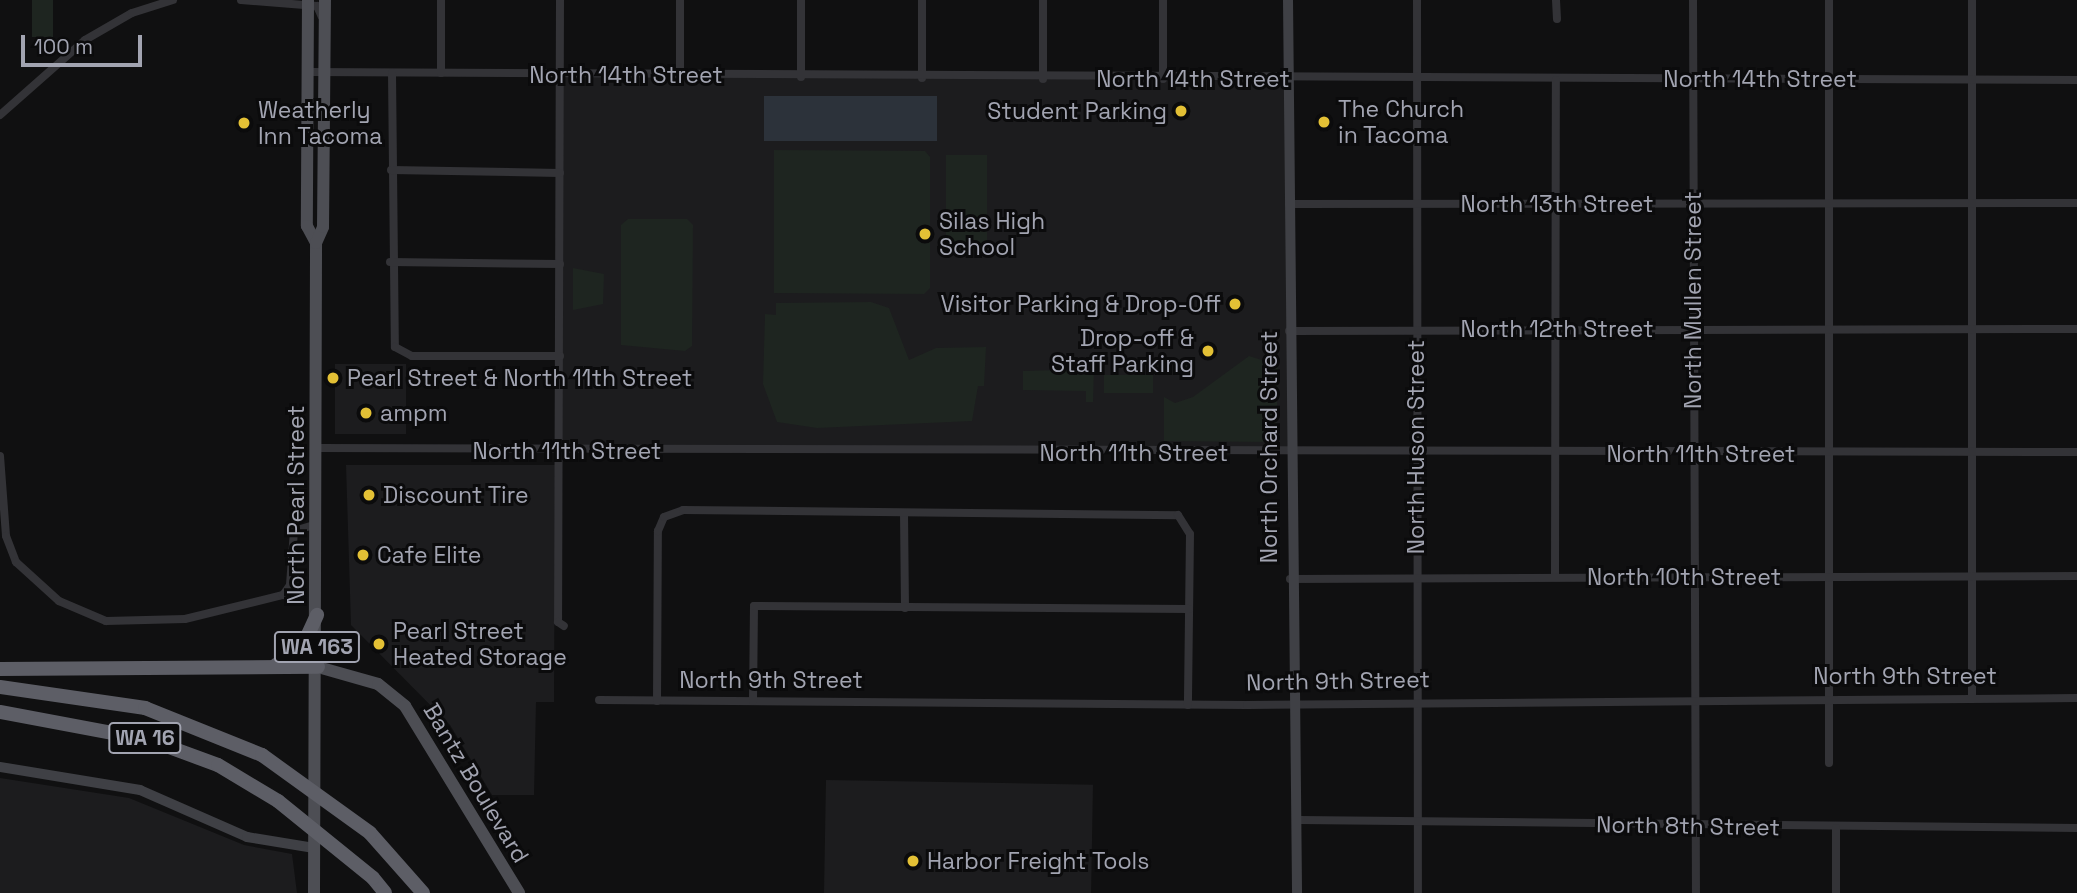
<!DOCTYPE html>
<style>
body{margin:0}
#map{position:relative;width:2077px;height:893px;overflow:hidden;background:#101011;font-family:"Space Grotesk",sans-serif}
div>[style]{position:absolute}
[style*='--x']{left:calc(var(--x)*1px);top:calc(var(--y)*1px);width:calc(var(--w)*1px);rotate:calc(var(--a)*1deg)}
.built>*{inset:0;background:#1c1c1e;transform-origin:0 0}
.green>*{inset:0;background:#1e2520;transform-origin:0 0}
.water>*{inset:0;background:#2c323a;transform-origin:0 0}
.street>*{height:8px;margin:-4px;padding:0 4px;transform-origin:4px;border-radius:4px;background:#333337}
.secondary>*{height:10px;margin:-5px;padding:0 5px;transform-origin:5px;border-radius:5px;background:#3f4045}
.primary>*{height:12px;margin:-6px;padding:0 6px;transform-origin:6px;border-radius:6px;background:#4d4e54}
.highway>*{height:14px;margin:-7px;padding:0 7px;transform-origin:7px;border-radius:7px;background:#5d5e66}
.highway-bridge>*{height:14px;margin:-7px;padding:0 7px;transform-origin:7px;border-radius:7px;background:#5d5e66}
.dots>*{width:19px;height:19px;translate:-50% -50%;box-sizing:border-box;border:4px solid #0b0b0c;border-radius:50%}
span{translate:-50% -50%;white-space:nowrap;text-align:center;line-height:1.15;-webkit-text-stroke:6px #0b0b0c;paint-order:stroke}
.shield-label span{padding:2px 5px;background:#0b0b0c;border:2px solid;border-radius:5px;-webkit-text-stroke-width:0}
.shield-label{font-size:21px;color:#a2a4b1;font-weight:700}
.street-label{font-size:23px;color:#a2a4b1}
.poi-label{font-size:23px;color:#a2a4b1}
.left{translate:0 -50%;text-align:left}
.right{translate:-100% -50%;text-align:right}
.scale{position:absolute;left:21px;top:35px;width:121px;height:32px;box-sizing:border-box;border:4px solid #a2a4b1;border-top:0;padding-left:9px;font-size:21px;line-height:24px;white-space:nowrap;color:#a2a4b1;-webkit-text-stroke:5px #0b0b0c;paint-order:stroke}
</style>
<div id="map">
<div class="built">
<div style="left:560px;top:74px;width:728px;height:377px"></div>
<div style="left:335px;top:364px;width:71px;height:70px"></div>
<div style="clip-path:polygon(346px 465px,555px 465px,554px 702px,536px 702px,534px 795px,492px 795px,450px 725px,351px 625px)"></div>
<div style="clip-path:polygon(0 778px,129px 798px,244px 845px,292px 854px,297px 893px,0 893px)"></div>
<div style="left:826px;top:780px;width:267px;height:113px;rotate:1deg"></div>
</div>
<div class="green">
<div style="left:32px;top:0;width:21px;height:37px"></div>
<div style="clip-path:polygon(774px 150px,925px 151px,930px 157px,930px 288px,924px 294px,774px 293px)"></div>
<div style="left:946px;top:155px;width:41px;height:89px"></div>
<div style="clip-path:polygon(628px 219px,687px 219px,693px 225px,692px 346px,685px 351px,621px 345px,621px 225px)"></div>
<div style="clip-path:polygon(573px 268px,604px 274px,603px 304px,573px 310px)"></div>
<div style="clip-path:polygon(871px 302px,889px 308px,909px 360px,936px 348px,986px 347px,984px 386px,978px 386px,972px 421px,817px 428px,777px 422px,763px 384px,765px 314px,776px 315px,776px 303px)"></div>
<div style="clip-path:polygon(1249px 356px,1278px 365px,1276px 442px,1164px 441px,1164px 397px,1175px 403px,1193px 397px)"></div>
<div style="clip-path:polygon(1094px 369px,1093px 402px,1086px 402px,1086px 391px,1023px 390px,1023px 371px)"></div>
<div style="left:1104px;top:375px;width:49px;height:18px"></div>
</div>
<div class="water">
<div style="left:764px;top:96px;width:173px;height:45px"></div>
</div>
<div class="street">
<div style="--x:241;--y:0;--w:76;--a:4.5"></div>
<div style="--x:317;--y:6;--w:12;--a:66"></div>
<div style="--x:560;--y:0;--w:622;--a:90.18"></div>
<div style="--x:558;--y:622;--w:7;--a:34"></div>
<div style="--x:922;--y:0;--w:78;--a:90"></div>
<div style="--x:1417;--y:0;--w:893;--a:89.94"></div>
<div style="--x:1556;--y:0;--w:19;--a:87"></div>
<div style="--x:1693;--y:0;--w:893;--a:89.81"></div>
<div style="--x:1829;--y:0;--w:763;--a:90"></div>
<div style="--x:1972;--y:0;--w:696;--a:90"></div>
<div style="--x:309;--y:72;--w:1768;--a:0.26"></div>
<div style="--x:392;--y:73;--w:274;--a:89.4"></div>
<div style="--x:395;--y:347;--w:19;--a:28"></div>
<div style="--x:412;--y:356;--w:148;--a:0"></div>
<div style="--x:441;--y:73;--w:73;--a:-90"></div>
<div style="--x:680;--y:75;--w:75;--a:-90"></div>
<div style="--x:801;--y:77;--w:77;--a:-90"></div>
<div style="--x:1043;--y:79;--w:79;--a:-90"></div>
<div style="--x:1163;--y:79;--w:79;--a:-90"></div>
<div style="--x:0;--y:115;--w:113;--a:-41.4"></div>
<div style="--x:85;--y:40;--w:54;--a:-29.9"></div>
<div style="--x:132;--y:13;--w:43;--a:-17.6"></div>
<div style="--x:391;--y:170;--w:169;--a:1"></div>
<div style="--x:1289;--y:204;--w:788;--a:-0.07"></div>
<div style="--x:390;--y:262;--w:170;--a:0.7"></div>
<div style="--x:1289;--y:331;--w:788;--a:-0.15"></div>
<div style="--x:317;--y:448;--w:1760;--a:0.13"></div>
<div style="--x:0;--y:456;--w:80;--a:85.7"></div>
<div style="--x:6;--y:536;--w:28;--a:69"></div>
<div style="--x:16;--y:562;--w:58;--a:42.2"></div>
<div style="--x:59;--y:601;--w:51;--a:23.1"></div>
<div style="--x:106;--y:621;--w:79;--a:-1.5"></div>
<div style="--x:185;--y:619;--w:101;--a:-13.8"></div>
<div style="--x:283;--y:595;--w:12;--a:-55"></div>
<div style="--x:290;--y:585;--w:54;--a:-85.8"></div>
<div style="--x:294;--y:531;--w:24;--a:-17"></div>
<div style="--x:904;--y:513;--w:95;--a:89.4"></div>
<div style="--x:1555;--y:577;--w:497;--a:-89.9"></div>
<div style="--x:1290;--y:579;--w:787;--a:-0.22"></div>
<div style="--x:599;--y:700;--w:648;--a:0.44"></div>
<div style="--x:1247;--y:705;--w:830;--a:-0.48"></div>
<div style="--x:657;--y:701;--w:170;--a:-89.7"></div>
<div style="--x:658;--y:531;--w:15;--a:-67"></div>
<div style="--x:664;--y:517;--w:20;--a:-20"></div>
<div style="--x:683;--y:510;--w:495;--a:0.6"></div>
<div style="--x:1178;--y:515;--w:22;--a:58"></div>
<div style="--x:1190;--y:534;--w:171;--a:90.7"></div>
<div style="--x:753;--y:701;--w:95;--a:-89.4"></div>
<div style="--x:754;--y:606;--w:435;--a:0.4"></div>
<div style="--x:1299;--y:820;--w:778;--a:0.59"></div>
<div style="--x:1836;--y:828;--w:65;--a:90"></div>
</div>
<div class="secondary">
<div style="--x:1288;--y:0;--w:893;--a:89.42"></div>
<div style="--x:0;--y:767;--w:142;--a:9.3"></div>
<div style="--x:140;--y:790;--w:117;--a:23.7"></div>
<div style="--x:247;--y:837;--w:68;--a:9.3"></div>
</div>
<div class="primary">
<div style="--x:308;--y:0;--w:226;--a:90.3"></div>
<div style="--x:307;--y:226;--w:19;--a:62"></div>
<div style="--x:318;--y:667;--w:62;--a:15.8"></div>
<div style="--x:378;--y:684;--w:35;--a:39"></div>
<div style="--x:405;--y:706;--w:219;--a:58.6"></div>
<div style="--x:314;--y:893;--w:650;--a:-89.82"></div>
<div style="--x:316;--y:243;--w:17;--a:-66"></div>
<div style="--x:323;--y:227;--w:227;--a:-89.5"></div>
</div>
<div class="highway">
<div style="--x:276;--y:665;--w:27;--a:-28"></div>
<div style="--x:300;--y:652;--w:41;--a:-65.3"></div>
<div style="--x:0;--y:669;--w:318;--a:-0.4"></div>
<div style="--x:0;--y:687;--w:147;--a:8.2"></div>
<div style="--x:145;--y:708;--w:126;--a:21.9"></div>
<div style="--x:0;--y:712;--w:153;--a:10.6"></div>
<div style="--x:150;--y:740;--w:72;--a:20.2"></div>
<div style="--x:218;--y:765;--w:70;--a:31"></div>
<div style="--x:370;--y:833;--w:80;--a:48.5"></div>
<div style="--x:373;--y:878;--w:19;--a:51"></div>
</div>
<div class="highway-bridge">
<div style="--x:262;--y:755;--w:133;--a:35.8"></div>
<div style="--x:278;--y:801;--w:122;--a:39"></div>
</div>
<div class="dots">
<div style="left:1181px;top:111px;background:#e3c035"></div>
<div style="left:1324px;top:122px;background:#e3c035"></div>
<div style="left:244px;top:123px;background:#e3c035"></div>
<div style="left:925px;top:234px;background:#e3c035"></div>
<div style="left:1235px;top:304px;background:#e3c035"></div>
<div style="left:1208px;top:351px;background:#e3c035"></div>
<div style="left:333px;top:378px;background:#e3c035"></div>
<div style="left:366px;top:413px;background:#e3c035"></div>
<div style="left:369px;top:495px;background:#e3c035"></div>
<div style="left:363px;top:555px;background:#e3c035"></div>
<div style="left:379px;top:644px;background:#e3c035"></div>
<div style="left:913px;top:861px;background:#e3c035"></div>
</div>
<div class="shield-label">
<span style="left:317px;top:647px">WA 163</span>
<span style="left:145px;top:738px">WA 16</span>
</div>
<div class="street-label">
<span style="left:626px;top:75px">North 14th Street</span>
<span style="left:1193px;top:79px">North 14th Street</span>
<span style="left:1760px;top:79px">North 14th Street</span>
<span style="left:1557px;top:204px">North 13th Street</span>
<span style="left:1693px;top:300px;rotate:-90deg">North Mullen Street</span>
<span style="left:1557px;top:329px">North 12th Street</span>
<span style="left:1269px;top:447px;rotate:-90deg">North Orchard Street</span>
<span style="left:1416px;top:447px;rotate:-90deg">North Huson Street</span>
<span style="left:567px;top:451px">North 11th Street</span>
<span style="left:1134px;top:453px">North 11th Street</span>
<span style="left:1701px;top:454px">North 11th Street</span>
<span style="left:296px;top:505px;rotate:-90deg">North Pearl Street</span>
<span style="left:1684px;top:577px">North 10th Street</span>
<span style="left:1905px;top:676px">North 9th Street</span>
<span style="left:771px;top:680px">North 9th Street</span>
<span style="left:1338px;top:681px;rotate:-1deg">North 9th Street</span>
<span style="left:476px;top:783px;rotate:59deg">Bantz Boulevard</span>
<span style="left:1688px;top:826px;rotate:1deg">North 8th Street</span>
</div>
<div class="poi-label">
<span class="left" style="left:1338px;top:122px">The Church<br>in Tacoma</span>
<span class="left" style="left:258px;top:123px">Weatherly<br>Inn Tacoma</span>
<span class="right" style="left:1167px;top:111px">Student Parking</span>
<span class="left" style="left:939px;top:234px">Silas High<br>School</span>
<span class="right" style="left:1221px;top:304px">Visitor Parking &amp; Drop-Off</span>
<span class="right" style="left:1194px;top:351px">Drop-off &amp;<br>Staff Parking</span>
<span class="left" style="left:347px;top:378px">Pearl Street &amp; North 11th Street</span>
<span class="left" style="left:380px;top:413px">ampm</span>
<span class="left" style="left:383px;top:495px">Discount Tire</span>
<span class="left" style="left:377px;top:555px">Cafe Elite</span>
<span class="left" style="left:393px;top:644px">Pearl Street<br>Heated Storage</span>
<span class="left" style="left:927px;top:861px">Harbor Freight Tools</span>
</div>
<div class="scale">100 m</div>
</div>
